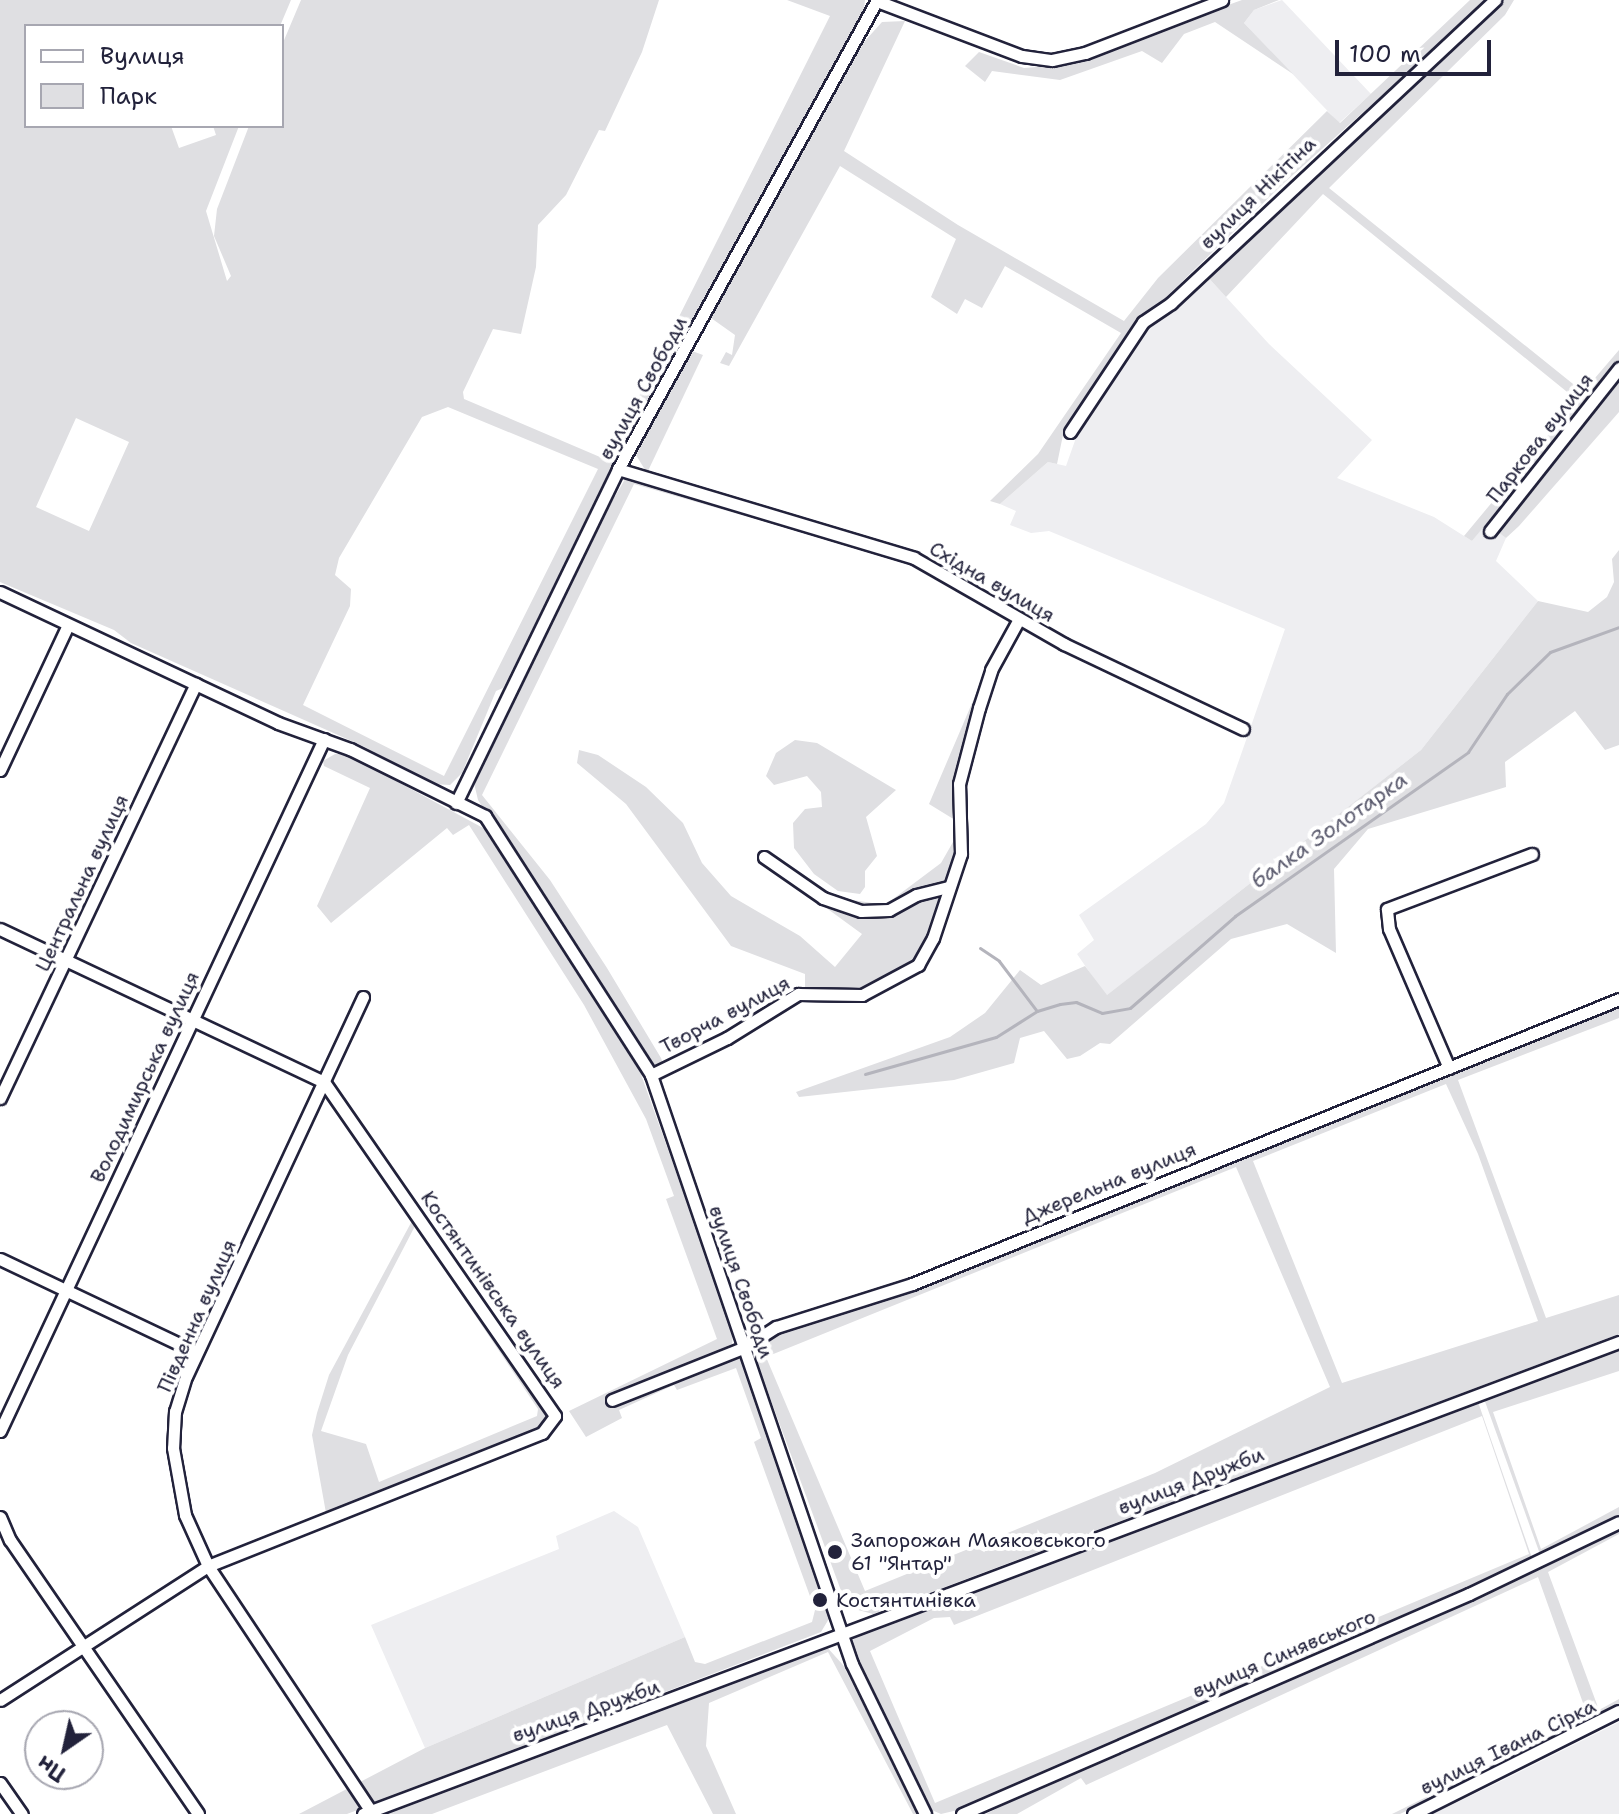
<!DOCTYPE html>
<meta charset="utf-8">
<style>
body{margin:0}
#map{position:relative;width:1619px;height:1814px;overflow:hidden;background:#fff;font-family:"Shantell Sans",sans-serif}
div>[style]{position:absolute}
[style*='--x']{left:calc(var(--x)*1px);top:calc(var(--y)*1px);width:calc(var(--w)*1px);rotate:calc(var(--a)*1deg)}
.built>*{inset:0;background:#eeeef1}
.green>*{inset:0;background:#dfdfe2}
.stream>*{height:3px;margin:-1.5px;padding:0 1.5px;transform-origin:1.5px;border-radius:1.5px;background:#b4b4bc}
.roads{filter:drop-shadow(2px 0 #22223b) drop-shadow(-2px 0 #22223b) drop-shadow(0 2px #22223b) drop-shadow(0 -2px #22223b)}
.minor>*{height:11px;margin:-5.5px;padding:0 5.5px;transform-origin:5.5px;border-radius:5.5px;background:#fff}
.dots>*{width:22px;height:22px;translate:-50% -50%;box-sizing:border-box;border:4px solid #fff;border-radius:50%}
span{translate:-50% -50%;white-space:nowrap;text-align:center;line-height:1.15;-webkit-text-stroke:8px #fff;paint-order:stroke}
.street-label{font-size:20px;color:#22223b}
.poi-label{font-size:20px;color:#22223b}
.left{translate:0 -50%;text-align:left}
.water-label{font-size:22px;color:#5c5c6f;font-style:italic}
.legend{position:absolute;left:24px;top:24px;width:260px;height:104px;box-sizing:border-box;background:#fff;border:2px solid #a7a7b1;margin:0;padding:10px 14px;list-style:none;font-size:24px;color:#22223b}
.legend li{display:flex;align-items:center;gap:16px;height:40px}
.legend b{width:40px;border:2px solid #a7a7b1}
.north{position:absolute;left:24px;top:1710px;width:80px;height:80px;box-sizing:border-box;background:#fff;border:2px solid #a7a7b1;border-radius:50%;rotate:214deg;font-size:22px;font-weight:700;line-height:32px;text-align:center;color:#22223b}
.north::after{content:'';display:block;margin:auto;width:28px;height:36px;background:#22223b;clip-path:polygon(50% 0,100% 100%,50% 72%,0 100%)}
.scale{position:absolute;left:1335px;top:40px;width:156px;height:36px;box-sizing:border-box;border:4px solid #22223b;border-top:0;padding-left:10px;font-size:24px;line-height:28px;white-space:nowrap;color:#22223b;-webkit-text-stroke:6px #fff;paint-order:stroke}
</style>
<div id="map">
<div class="built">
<div style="clip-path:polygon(1282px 0,1371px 94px,1339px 123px,1244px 23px,1254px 10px)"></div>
<div style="clip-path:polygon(1205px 274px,1269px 344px,1372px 440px,1337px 478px,1434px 517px,1472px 541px,1486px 523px,1506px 538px,1496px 561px,1538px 601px,1421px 750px,1106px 996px,1077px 954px,1094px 940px,1079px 915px,1206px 824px,1224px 803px,1285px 629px,1049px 531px,1031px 533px,1010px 525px,1016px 511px,1000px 504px,1048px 462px,1066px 466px,1083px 418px,1140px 334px)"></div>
<div style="clip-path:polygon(614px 1511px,638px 1527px,685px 1637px,425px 1748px,371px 1625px,559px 1549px,556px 1536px)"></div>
<div style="clip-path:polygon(1619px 1722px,1619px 1814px,1433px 1814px,1503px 1780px)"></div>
</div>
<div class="green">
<div style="clip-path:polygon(evenodd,0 0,291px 0,280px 26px,26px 26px,26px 126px,171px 126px,179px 148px,216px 135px,213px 126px,239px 126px,206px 211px,227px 281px,231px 276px,214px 236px,217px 209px,249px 126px,282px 126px,282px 45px,301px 0,659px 0,642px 52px,605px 131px,599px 130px,566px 195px,538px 225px,536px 267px,521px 334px,493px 329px,463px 392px,464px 399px,607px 460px,830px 16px,787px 0,865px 0,863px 18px,636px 425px,503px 688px,496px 691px,462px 773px,450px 785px,433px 784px,365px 747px,131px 643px,114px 630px,0 582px,0 0,448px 407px,598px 469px,444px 776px,303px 705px,350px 606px,351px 589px,335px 575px,339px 558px,422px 417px,448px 407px,0 0,76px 418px,129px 442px,89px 531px,36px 507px,76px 418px)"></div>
<div style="clip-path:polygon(1242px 0,1279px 0,1254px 10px,1244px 23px,1293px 74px,1215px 22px,1184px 34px,1162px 63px,1142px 51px,1060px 80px,992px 71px,985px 82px,965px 66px,979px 52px,1024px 68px,1062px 65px)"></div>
<div style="clip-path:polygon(1470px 0,1489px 0,1285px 182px,1136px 326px,1063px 435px,1057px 464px,1048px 462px,1000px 504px,990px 501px,1038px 454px,1121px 333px,1005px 266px,982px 308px,965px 299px,957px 314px,931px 297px,956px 239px,840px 166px,729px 366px,720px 363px,726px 352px,732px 355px,735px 335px,711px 318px,864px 42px,882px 22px,905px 21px,844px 151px,958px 225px,1124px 321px,1158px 278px,1327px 111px,1340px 123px)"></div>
<div style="clip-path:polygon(1502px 0,1514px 0,1505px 15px,1329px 188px,1583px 392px,1619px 350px,1619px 363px,1472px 541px,1464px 536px,1577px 400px,1323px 194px,1226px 297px,1205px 274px)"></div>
<div style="clip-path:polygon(692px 351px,703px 355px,647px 473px,636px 455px)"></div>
<div style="clip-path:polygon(1619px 374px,1619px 412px,1519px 526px,1506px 538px,1495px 530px)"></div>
<div style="clip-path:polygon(628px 474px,865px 545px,866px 551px,634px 484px,482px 795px,550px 880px,607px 968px,661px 1058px,663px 1064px,653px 1069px,478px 800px,474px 783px,584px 550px)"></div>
<div style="clip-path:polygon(1619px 550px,1619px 745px,1605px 750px,1575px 711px,1505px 762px,1506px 787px,1368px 829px,1334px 869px,1336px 953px,1287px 924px,1231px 939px,1110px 1044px,1100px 1043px,1080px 1056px,1067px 1059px,1044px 1031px,1020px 1038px,1014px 1063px,954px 1080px,799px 1097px,796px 1092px,950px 1037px,985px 1013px,1020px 970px,1041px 985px,1085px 966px,1107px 995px,1421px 750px,1538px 601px,1588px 612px,1607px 597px,1614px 582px,1612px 559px)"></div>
<div style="clip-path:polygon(981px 682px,957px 777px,960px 845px,926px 947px,899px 976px,847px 994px,805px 987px,805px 974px,731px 946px,626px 804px,577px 763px,579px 750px,598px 755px,646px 787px,683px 823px,702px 863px,731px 896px,800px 936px,835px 967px,862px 934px,825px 907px,827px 896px,885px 905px,941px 863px,957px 835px,955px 820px,929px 804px)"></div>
<div style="clip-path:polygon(795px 740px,817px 743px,896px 790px,866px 817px,877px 856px,865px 871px,865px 887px,860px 894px,838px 891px,814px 874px,794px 848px,793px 823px,805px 809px,822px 807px,821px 792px,807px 776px,774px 785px,766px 776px,776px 753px)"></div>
<div style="clip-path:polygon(335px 754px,346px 754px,485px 829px,638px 1066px,733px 1331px,732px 1346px,721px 1353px,743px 1359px,830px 1617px,821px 1632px,347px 1814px,299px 1814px,425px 1748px,685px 1637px,695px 1662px,705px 1664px,812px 1622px,815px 1610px,754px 1442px,761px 1438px,736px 1368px,677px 1390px,674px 1385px,619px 1410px,622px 1418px,586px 1437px,569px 1411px,717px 1339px,666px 1199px,674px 1196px,646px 1119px,584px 1005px,469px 825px,453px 835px,447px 828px,331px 923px,317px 906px,370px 788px,324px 766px,323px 761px)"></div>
<div style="clip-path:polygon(evenodd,1619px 1002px,1619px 1018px,1458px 1080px,1546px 1318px,1619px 1295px,1619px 1334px,873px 1614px,847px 1607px,752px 1349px,755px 1341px,1350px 1109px,1377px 1103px,1405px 1087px,1619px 1002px,1446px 1084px,1478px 1154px,1538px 1321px,1342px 1383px,1253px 1161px,1446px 1084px,1619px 1002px,1236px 1167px,1330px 1387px,1155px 1473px,865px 1591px,766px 1357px,1236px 1167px)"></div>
<div style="clip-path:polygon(evenodd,413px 1219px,546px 1411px,546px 1424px,326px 1513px,312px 1435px,317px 1413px,329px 1375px,413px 1219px,415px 1226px,538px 1409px,537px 1416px,379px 1482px,366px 1444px,321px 1431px,348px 1355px,415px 1226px)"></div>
<div style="clip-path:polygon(1619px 1346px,1619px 1371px,1493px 1412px,1541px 1549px,1619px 1507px,1619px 1518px,1541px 1557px,1483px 1396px)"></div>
<div style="clip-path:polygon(evenodd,1477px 1399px,1532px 1558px,962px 1809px,941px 1814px,927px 1808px,854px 1655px,853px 1640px,861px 1632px,1477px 1399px,1482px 1416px,1529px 1554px,935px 1803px,870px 1651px,934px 1618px,950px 1617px,954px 1625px,1482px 1416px)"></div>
<div style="clip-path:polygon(1619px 1525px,1619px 1534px,1548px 1572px,1599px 1710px,1619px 1699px,1619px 1706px,1400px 1814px,1392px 1814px,1588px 1717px,1538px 1577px,1086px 1785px,1081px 1778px,1017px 1814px,986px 1814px,1084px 1765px,1440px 1613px)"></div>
<div style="clip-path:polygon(826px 1646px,843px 1665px,918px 1814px,913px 1814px,828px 1652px,709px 1703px,706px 1746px,736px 1814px,713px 1814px,667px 1725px,432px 1814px,378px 1814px)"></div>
</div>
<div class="stream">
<div style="--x:980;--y:948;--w:23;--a:34"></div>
<div style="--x:999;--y:961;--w:61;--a:52.9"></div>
<div style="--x:865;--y:1074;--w:136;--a:-15.8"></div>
<div style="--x:996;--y:1037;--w:49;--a:-32.4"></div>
<div style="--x:1037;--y:1011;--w:24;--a:-17"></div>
<div style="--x:1060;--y:1004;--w:16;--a:-7"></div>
<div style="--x:1076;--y:1002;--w:28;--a:23"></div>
<div style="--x:1102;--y:1013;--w:28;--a:-10"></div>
<div style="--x:1130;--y:1008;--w:140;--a:-41.2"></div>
<div style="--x:1235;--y:916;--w:285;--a:-35.1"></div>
<div style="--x:1468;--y:752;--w:70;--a:-56.1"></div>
<div style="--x:1507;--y:694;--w:60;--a:-44.3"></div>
<div style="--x:1550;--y:652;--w:73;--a:-19.9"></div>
</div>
<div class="roads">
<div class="minor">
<div style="--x:877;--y:1;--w:155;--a:20.8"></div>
<div style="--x:1022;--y:56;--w:30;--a:8"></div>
<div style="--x:1052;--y:60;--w:34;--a:-12"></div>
<div style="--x:1085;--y:53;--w:147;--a:-21.1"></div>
<div style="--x:1070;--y:432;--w:132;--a:-56.4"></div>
<div style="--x:1143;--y:322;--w:34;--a:-34"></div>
<div style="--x:1171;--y:303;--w:444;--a:-43.1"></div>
<div style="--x:618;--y:469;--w:309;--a:16.7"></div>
<div style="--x:914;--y:558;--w:173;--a:29.8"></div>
<div style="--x:1064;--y:644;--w:198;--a:25.4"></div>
<div style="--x:1490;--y:531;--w:208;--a:-51.6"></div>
<div style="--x:0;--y:592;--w:307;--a:25.2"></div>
<div style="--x:278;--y:723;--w:77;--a:19.9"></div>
<div style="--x:350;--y:749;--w:151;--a:26.4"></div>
<div style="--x:485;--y:816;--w:308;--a:57.3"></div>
<div style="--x:651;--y:1075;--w:622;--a:71.16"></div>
<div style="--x:852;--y:1664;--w:167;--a:64"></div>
<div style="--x:0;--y:770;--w:160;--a:-64.9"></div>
<div style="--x:456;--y:803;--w:371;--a:-64.1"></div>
<div style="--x:618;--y:469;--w:536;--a:-61.09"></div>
<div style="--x:764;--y:857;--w:72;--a:34.8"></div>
<div style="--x:823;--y:898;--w:40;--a:18.9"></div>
<div style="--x:861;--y:911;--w:28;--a:-2"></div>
<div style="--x:889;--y:910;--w:31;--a:-29"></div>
<div style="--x:916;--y:895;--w:33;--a:-14"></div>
<div style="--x:0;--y:929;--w:358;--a:25.3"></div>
<div style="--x:324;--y:1082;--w:406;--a:55.3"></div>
<div style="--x:555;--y:1416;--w:21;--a:127"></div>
<div style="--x:542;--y:1433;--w:360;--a:158.3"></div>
<div style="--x:208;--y:1566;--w:247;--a:147.2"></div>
<div style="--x:363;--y:997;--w:418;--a:115"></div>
<div style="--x:186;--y:1376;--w:37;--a:107"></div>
<div style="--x:175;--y:1411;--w:37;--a:93"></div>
<div style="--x:173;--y:1448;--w:68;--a:79.8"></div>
<div style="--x:185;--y:1515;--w:56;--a:65.7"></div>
<div style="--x:208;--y:1566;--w:294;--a:56.4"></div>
<div style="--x:1449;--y:1068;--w:151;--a:-113.3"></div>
<div style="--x:1389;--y:929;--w:20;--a:-96"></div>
<div style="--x:1387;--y:909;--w:155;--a:-20.8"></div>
<div style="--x:651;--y:1075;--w:85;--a:-26"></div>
<div style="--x:727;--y:1038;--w:84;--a:-31.8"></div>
<div style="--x:798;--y:994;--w:64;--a:0.9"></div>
<div style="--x:862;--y:995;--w:64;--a:-28.2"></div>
<div style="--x:918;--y:965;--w:31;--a:-61"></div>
<div style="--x:933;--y:938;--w:89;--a:-71.6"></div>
<div style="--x:961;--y:854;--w:70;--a:-91.6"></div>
<div style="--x:959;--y:784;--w:79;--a:-75.3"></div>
<div style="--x:979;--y:708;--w:40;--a:-72"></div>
<div style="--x:991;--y:670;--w:58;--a:-61.2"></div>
<div style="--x:0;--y:1098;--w:458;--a:-64.7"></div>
<div style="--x:0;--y:1259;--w:217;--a:25.4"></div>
<div style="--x:612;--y:1400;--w:143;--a:-21.7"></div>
<div style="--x:745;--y:1347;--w:37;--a:-33"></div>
<div style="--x:776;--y:1327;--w:143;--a:-17.5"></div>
<div style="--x:912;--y:1284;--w:762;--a:-21.95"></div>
<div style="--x:0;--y:1431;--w:764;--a:-64.91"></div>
<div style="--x:0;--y:1517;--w:25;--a:67"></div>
<div style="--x:10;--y:1540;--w:332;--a:55.5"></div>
<div style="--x:0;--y:1783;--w:38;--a:55"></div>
<div style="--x:363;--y:1814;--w:1342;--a:-20.6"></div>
<div style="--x:962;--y:1814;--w:553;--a:-23.46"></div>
<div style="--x:1469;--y:1594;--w:166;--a:-25.6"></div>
<div style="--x:1413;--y:1814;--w:230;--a:-26.6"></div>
</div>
</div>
<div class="dots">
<div style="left:835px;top:1552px;background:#22223b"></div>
<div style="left:820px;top:1600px;background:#22223b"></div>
</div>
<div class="street-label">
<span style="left:1258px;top:193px;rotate:-44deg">вулиця Нікітіна</span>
<span style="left:643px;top:388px;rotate:-61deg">вулиця Свободи</span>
<span style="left:1540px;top:438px;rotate:-52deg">Паркова вулиця</span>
<span style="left:992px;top:582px;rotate:30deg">Східна вулиця</span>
<span style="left:82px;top:883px;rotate:-65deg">Центральна вулиця</span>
<span style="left:725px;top:1015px;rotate:-28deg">Творча вулиця</span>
<span style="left:145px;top:1077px;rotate:-65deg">Володимирська вулиця</span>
<span style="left:1109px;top:1183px;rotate:-22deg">Джерельна вулиця</span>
<span style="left:741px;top:1282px;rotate:71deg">вулиця Свободи</span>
<span style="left:493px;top:1290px;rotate:55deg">Костянтинівська вулиця</span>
<span style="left:197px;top:1316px;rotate:-66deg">Південна вулиця</span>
<span style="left:1191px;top:1481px;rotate:-21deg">вулиця Дружби</span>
<span style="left:1284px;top:1654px;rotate:-23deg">вулиця Синявського</span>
<span style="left:586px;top:1711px;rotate:-19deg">вулиця Дружби</span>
<span style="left:1508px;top:1747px;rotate:-26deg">вулиця Івана Сірка</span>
</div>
<div class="poi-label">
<span class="left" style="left:851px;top:1552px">Запорожан Маяковського<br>61 "Янтар"</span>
<span class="left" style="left:836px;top:1600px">Костянтинівка</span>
</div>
<div class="water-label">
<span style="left:1329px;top:830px;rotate:-35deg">балка Золотарка</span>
</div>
<ul class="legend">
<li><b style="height:10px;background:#fff"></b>Вулиця</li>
<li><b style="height:22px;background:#dfdfe2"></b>Парк</li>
</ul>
<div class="north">Пн</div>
<div class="scale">100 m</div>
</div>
